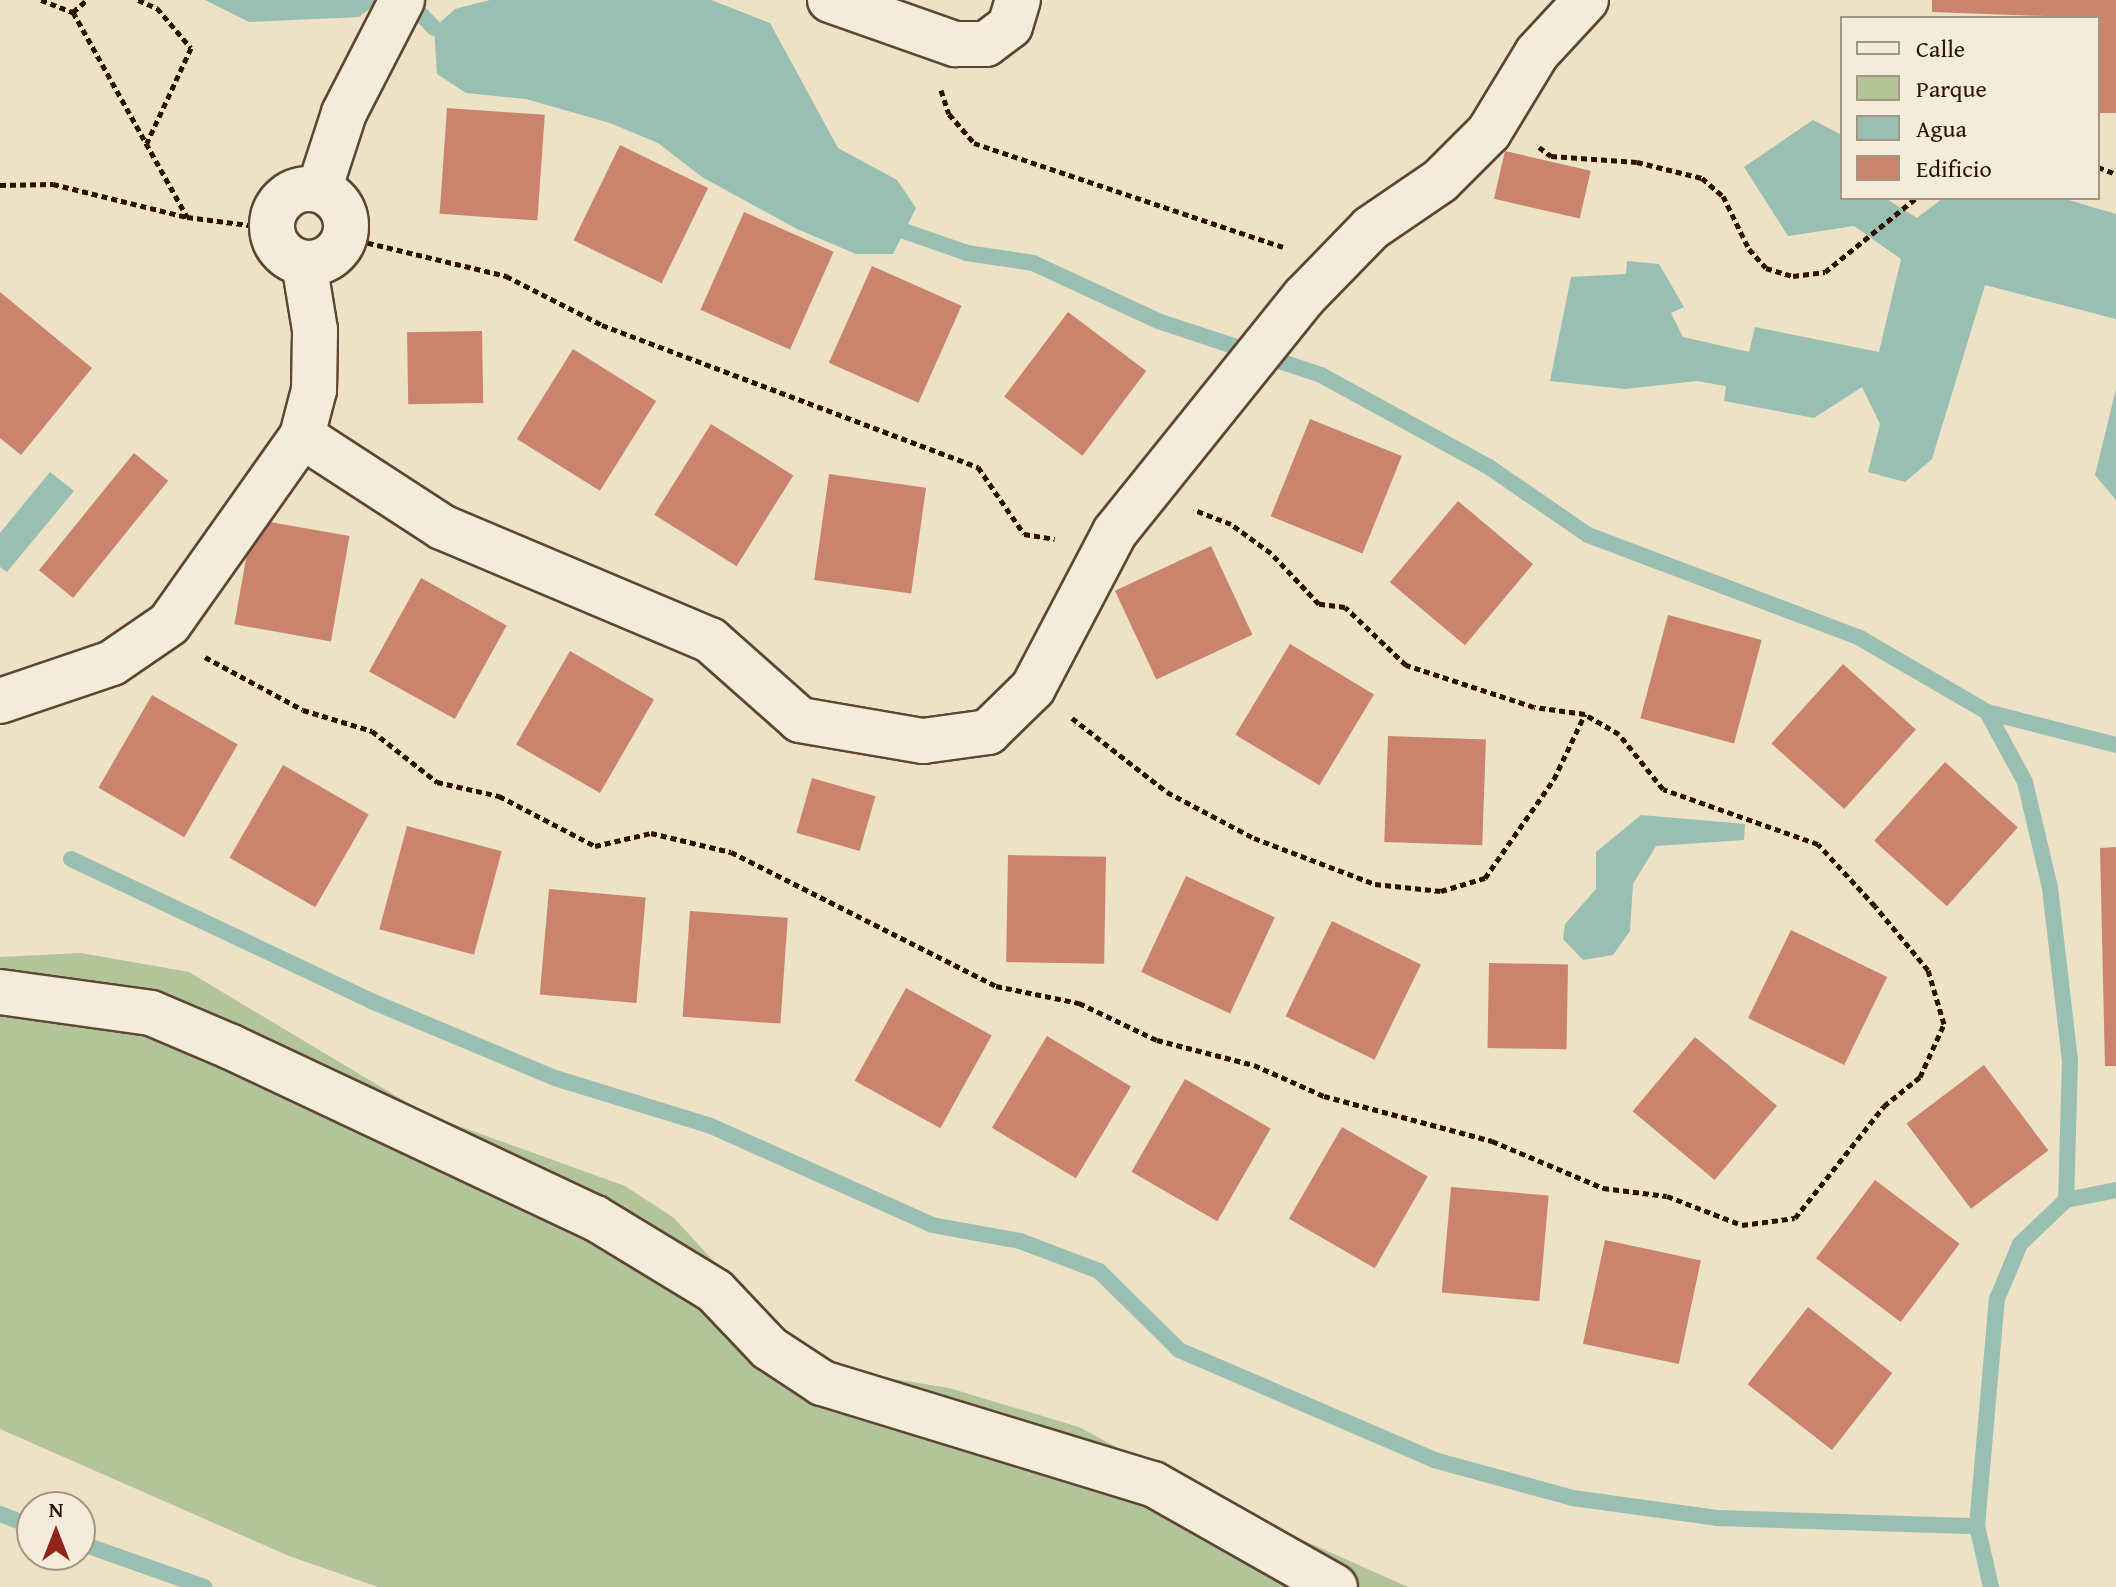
<!DOCTYPE html>
<style>
body{margin:0}
#map{position:relative;width:2116px;height:1587px;overflow:hidden;background:#ede1c6;font-family:"Gentium Book Plus",serif}
div>[style]{position:absolute}
[style*='--x']{left:calc(var(--x)*1px);top:calc(var(--y)*1px);width:calc(var(--w)*1px);rotate:calc(var(--a)*1deg)}
.green>*{inset:0;background:#b3c499}
.water>*{inset:0;background:#99beb2}
.stream>*{height:16px;margin:-8px;padding:0 8px;transform-origin:8px;border-radius:8px;background:#99beb2}
.building>*{inset:0;background:#ca846d;transform-origin:0 0}
.path>*{height:5px;margin-top:-2.5px;transform-origin:0;background:repeating-linear-gradient(90deg,#2d1200 0 6px,transparent 0 10px)}
.roads{filter:drop-shadow(2px 0 #5d4632) drop-shadow(-2px 0 #5d4632) drop-shadow(0 2px #5d4632) drop-shadow(0 -2px #5d4632)}
.minor>*{height:44px;margin:-22px;padding:0 22px;transform-origin:22px;border-radius:22px;background:#f3ecda}
.minor>.ring{margin:-22px;padding:0;box-sizing:content-box;background:none;border:44px solid #f3ecda;border-radius:50%}
span{translate:-50% -50%;white-space:nowrap;text-align:center;line-height:1.15;-webkit-text-stroke:7px #f3ecda;paint-order:stroke}
.legend{position:absolute;left:1840px;top:16px;width:260px;height:184px;box-sizing:border-box;background:#f3ecda;border:2px solid #a49583;margin:0;padding:10px 14px;list-style:none;font-size:24px;color:#2d1200}
.legend li{display:flex;align-items:center;gap:16px;height:40px}
.legend b{width:40px;border:2px solid #a49583}
.north{position:absolute;left:16px;top:1491px;width:80px;height:80px;box-sizing:border-box;background:#f3ecda;border:2px solid #a49583;border-radius:50%;rotate:0deg;font-size:22px;font-weight:700;line-height:32px;text-align:center;color:#2d1200}
.north::after{content:'';display:block;margin:auto;width:28px;height:36px;background:#8f2418;clip-path:polygon(50% 0,100% 100%,50% 72%,0 100%)}
</style>
<div id="map">
<div class="green">
<div style="clip-path:polygon(81px 953px,189px 972px,426px 1114px,625px 1186px,674px 1218px,779px 1332px,826px 1368px,949px 1388px,1079px 1427px,1222px 1504px,1408px 1587px,378px 1587px,289px 1556px,0 1429px,0 957px)"></div>
</div>
<div class="water">
<div style="clip-path:polygon(205px 0,381px 0,359px 17px,249px 22px)"></div>
<div style="clip-path:polygon(490px 0,711px 0,770px 23px,838px 148px,897px 180px,916px 208px,893px 254px,856px 254px,797px 229px,702px 177px,658px 143px,610px 123px,526px 99px,466px 93px,437px 74px,434px 28px,455px 9px)"></div>
<div style="clip-path:polygon(1813px 120px,1842px 135px,1842px 198px,1885px 198px,1917px 218px,1943px 198px,2062px 198px,2116px 214px,2116px 319px,1985px 285px,1932px 459px,1905px 482px,1868px 472px,1880px 424px,1862px 387px,1814px 418px,1724px 401px,1726px 386px,1697px 381px,1625px 389px,1550px 381px,1571px 277px,1626px 274px,1627px 261px,1659px 264px,1684px 307px,1671px 313px,1683px 337px,1749px 352px,1755px 327px,1879px 352px,1901px 259px,1854px 226px,1788px 236px,1744px 167px)"></div>
<div style="clip-path:polygon(2116px 389px,2116px 500px,2095px 475px)"></div>
<div style="clip-path:polygon(50px 472px,74px 491px,7px 572px,0 567px,0 533px)"></div>
<div style="clip-path:polygon(1641px 815px,1745px 824px,1744px 840px,1656px 846px,1633px 884px,1630px 931px,1613px 955px,1583px 960px,1563px 939px,1565px 924px,1596px 889px,1596px 852px)"></div>
</div>
<div class="stream">
<div style="--x:407;--y:0;--w:39;--a:46"></div>
<div style="--x:904;--y:231;--w:67;--a:19.2"></div>
<div style="--x:967;--y:253;--w:67;--a:8.6"></div>
<div style="--x:1033;--y:263;--w:138;--a:24.9"></div>
<div style="--x:1158;--y:321;--w:172;--a:18.3"></div>
<div style="--x:1321;--y:375;--w:192;--a:28.7"></div>
<div style="--x:1489;--y:467;--w:120;--a:34.5"></div>
<div style="--x:1588;--y:535;--w:291;--a:20.7"></div>
<div style="--x:1860;--y:638;--w:147;--a:30.2"></div>
<div style="--x:1987;--y:712;--w:80;--a:61.5"></div>
<div style="--x:2025;--y:782;--w:109;--a:76.7"></div>
<div style="--x:2050;--y:888;--w:173;--a:83.4"></div>
<div style="--x:2070;--y:1060;--w:140;--a:91.6"></div>
<div style="--x:1987;--y:712;--w:133;--a:14.3"></div>
<div style="--x:71;--y:859;--w:332;--a:25.3"></div>
<div style="--x:371;--y:1001;--w:199;--a:22.7"></div>
<div style="--x:555;--y:1078;--w:163;--a:17.1"></div>
<div style="--x:711;--y:1126;--w:242;--a:24.1"></div>
<div style="--x:932;--y:1225;--w:89;--a:10.3"></div>
<div style="--x:1020;--y:1241;--w:85;--a:20.8"></div>
<div style="--x:1099;--y:1271;--w:112;--a:44.6"></div>
<div style="--x:1179;--y:1350;--w:278;--a:23.3"></div>
<div style="--x:1434;--y:1460;--w:144;--a:15.3"></div>
<div style="--x:1573;--y:1498;--w:145;--a:7.9"></div>
<div style="--x:1717;--y:1518;--w:260;--a:1.8"></div>
<div style="--x:0;--y:1514;--w:34;--a:21"></div>
<div style="--x:80;--y:1543;--w:132;--a:19.5"></div>
<div style="--x:1991;--y:1587;--w:63;--a:-102.9"></div>
<div style="--x:1977;--y:1526;--w:228;--a:-85"></div>
<div style="--x:1997;--y:1299;--w:60;--a:-67.3"></div>
<div style="--x:2020;--y:1244;--w:64;--a:-43.7"></div>
<div style="--x:2066;--y:1200;--w:51;--a:-11.3"></div>
</div>
<div class="building">
<div style="clip-path:polygon(1932px 0,2116px 0,2116px 113px,2098px 113px,2098px 18px,1932px 12px)"></div>
<div style="left:447px;top:108px;width:98px;height:106px;rotate:4deg"></div>
<div style="left:620px;top:145px;width:98px;height:106px;rotate:26deg"></div>
<div style="left:1505px;top:151px;width:88px;height:49px;rotate:13deg"></div>
<div style="left:744px;top:212px;width:98px;height:107px;rotate:24deg"></div>
<div style="left:872px;top:266px;width:98px;height:106px;rotate:24deg"></div>
<div style="clip-path:polygon(0 292px,92px 368px,21px 455px,0 438px)"></div>
<div style="left:1068px;top:312px;width:98px;height:106px;rotate:37deg"></div>
<div style="left:482px;top:331px;width:72px;height:75px;rotate:89deg"></div>
<div style="left:573px;top:349px;width:98px;height:106px;rotate:32deg"></div>
<div style="left:1310px;top:419px;width:99px;height:105px;rotate:22deg"></div>
<div style="left:711px;top:424px;width:97px;height:107px;rotate:32deg"></div>
<div style="left:134px;top:453px;width:44px;height:151px;rotate:39deg"></div>
<div style="left:829px;top:474px;width:98px;height:107px;rotate:8deg"></div>
<div style="left:1458px;top:501px;width:98px;height:106px;rotate:40deg"></div>
<div style="left:253px;top:519px;width:98px;height:107px;rotate:10deg"></div>
<div style="left:1211px;top:546px;width:98px;height:106px;rotate:65deg"></div>
<div style="left:421px;top:578px;width:98px;height:107px;rotate:29deg"></div>
<div style="left:1668px;top:615px;width:97px;height:107px;rotate:15deg"></div>
<div style="left:1290px;top:644px;width:98px;height:106px;rotate:31deg"></div>
<div style="left:570px;top:651px;width:97px;height:108px;rotate:30deg"></div>
<div style="left:1843px;top:664px;width:98px;height:107px;rotate:42deg"></div>
<div style="left:152px;top:695px;width:99px;height:107px;rotate:30deg"></div>
<div style="left:1388px;top:736px;width:98px;height:106px;rotate:2deg"></div>
<div style="left:1945px;top:762px;width:98px;height:106px;rotate:42deg"></div>
<div style="left:283px;top:765px;width:99px;height:107px;rotate:30deg"></div>
<div style="left:812px;top:778px;width:66px;height:57px;rotate:16deg"></div>
<div style="left:407px;top:826px;width:98px;height:107px;rotate:15deg"></div>
<div style="clip-path:polygon(2116px 847px,2116px 1066px,2105px 1066px,2100px 848px)"></div>
<div style="left:1008px;top:855px;width:98px;height:107px;rotate:1deg"></div>
<div style="left:1186px;top:876px;width:98px;height:106px;rotate:25deg"></div>
<div style="left:549px;top:889px;width:97px;height:106px;rotate:5deg"></div>
<div style="left:690px;top:911px;width:98px;height:106px;rotate:4deg"></div>
<div style="left:1332px;top:921px;width:99px;height:106px;rotate:26deg"></div>
<div style="left:1791px;top:930px;width:107px;height:98px;rotate:26deg"></div>
<div style="left:1489px;top:963px;width:79px;height:85px;rotate:1deg"></div>
<div style="left:906px;top:988px;width:98px;height:106px;rotate:29deg"></div>
<div style="left:1047px;top:1036px;width:98px;height:107px;rotate:31deg"></div>
<div style="left:1695px;top:1037px;width:107px;height:97px;rotate:40deg"></div>
<div style="left:1984px;top:1065px;width:107px;height:97px;rotate:53deg"></div>
<div style="left:1185px;top:1079px;width:99px;height:107px;rotate:30deg"></div>
<div style="left:1342px;top:1127px;width:99px;height:106px;rotate:30deg"></div>
<div style="left:1875px;top:1180px;width:106px;height:98px;rotate:37deg"></div>
<div style="left:1451px;top:1187px;width:98px;height:106px;rotate:5deg"></div>
<div style="left:1605px;top:1240px;width:98px;height:106px;rotate:12deg"></div>
<div style="left:1808px;top:1307px;width:107px;height:98px;rotate:38deg"></div>
</div>
<div class="path">
<div style="--x:41;--y:0;--w:34;--a:21"></div>
<div style="--x:73;--y:12;--w:235;--a:60.9"></div>
<div style="--x:187;--y:217;--w:84;--a:7.5"></div>
<div style="--x:138;--y:0;--w:21;--a:23"></div>
<div style="--x:157;--y:8;--w:52;--a:49.6"></div>
<div style="--x:191;--y:48;--w:105;--a:114.9"></div>
<div style="--x:73;--y:12;--w:18;--a:-41"></div>
<div style="--x:941;--y:90;--w:25;--a:72"></div>
<div style="--x:949;--y:114;--w:38;--a:49"></div>
<div style="--x:974;--y:143;--w:326;--a:18.6"></div>
<div style="--x:1539;--y:147;--w:15;--a:37"></div>
<div style="--x:1551;--y:156;--w:86;--a:4"></div>
<div style="--x:1637;--y:162;--w:67;--a:13.8"></div>
<div style="--x:1702;--y:178;--w:28;--a:41"></div>
<div style="--x:1723;--y:196;--w:59;--a:63.9"></div>
<div style="--x:1749;--y:249;--w:25;--a:48"></div>
<div style="--x:1766;--y:268;--w:28;--a:17"></div>
<div style="--x:1793;--y:276;--w:32;--a:-7"></div>
<div style="--x:1825;--y:272;--w:117;--a:-39.1"></div>
<div style="--x:2098;--y:167;--w:19;--a:21"></div>
<div style="--x:0;--y:185;--w:53;--a:-1.1"></div>
<div style="--x:53;--y:184;--w:137;--a:13.9"></div>
<div style="--x:348;--y:238;--w:163;--a:13.5"></div>
<div style="--x:506;--y:276;--w:108;--a:27"></div>
<div style="--x:602;--y:325;--w:402;--a:20.7"></div>
<div style="--x:978;--y:467;--w:81;--a:55.5"></div>
<div style="--x:1024;--y:534;--w:31;--a:9"></div>
<div style="--x:205;--y:657;--w:111;--a:28.4"></div>
<div style="--x:303;--y:710;--w:72;--a:16.9"></div>
<div style="--x:372;--y:731;--w:83;--a:38.1"></div>
<div style="--x:437;--y:782;--w:64;--a:12.7"></div>
<div style="--x:499;--y:796;--w:108;--a:27.5"></div>
<div style="--x:595;--y:846;--w:57;--a:-13.1"></div>
<div style="--x:651;--y:833;--w:82;--a:13.4"></div>
<div style="--x:731;--y:852;--w:297;--a:26.8"></div>
<div style="--x:996;--y:986;--w:85;--a:11.6"></div>
<div style="--x:1079;--y:1003;--w:86;--a:25.4"></div>
<div style="--x:1157;--y:1040;--w:100;--a:14.5"></div>
<div style="--x:1254;--y:1065;--w:77;--a:23.9"></div>
<div style="--x:1324;--y:1096;--w:174;--a:15"></div>
<div style="--x:1492;--y:1141;--w:121;--a:22.9"></div>
<div style="--x:1603;--y:1188;--w:64;--a:7.1"></div>
<div style="--x:1667;--y:1196;--w:80;--a:21.1"></div>
<div style="--x:1742;--y:1225;--w:53;--a:-7.5"></div>
<div style="--x:1795;--y:1218;--w:143;--a:-51.5"></div>
<div style="--x:1884;--y:1106;--w:46;--a:-38.9"></div>
<div style="--x:1920;--y:1077;--w:58;--a:-65.6"></div>
<div style="--x:1944;--y:1024;--w:56;--a:-106.5"></div>
<div style="--x:1928;--y:970;--w:83;--a:-129.6"></div>
<div style="--x:1875;--y:906;--w:84;--a:-132.6"></div>
<div style="--x:1818;--y:844;--w:164;--a:-160.5"></div>
<div style="--x:1663;--y:789;--w:70;--a:-128.7"></div>
<div style="--x:1619;--y:734;--w:39;--a:-150"></div>
<div style="--x:1585;--y:714;--w:51;--a:-172.2"></div>
<div style="--x:1534;--y:707;--w:135;--a:-161.8"></div>
<div style="--x:1406;--y:665;--w:84;--a:-136.4"></div>
<div style="--x:1345;--y:607;--w:26;--a:-173"></div>
<div style="--x:1319;--y:604;--w:70;--a:-133.3"></div>
<div style="--x:1271;--y:553;--w:49;--a:-144.1"></div>
<div style="--x:1231;--y:524;--w:40;--a:-159"></div>
<div style="--x:1072;--y:718;--w:120;--a:37.9"></div>
<div style="--x:1167;--y:792;--w:98;--a:27.9"></div>
<div style="--x:1254;--y:838;--w:129;--a:20.8"></div>
<div style="--x:1375;--y:884;--w:66;--a:6.1"></div>
<div style="--x:1441;--y:891;--w:46;--a:-16.5"></div>
<div style="--x:1485;--y:878;--w:121;--a:-55.1"></div>
<div style="--x:1554;--y:779;--w:72;--a:-64.5"></div>
</div>
<div class="roads">
<div class="minor">
<div style="--x:830;--y:0;--w:133;--a:19.4"></div>
<div style="--x:955;--y:44;--w:31;--a:0"></div>
<div style="--x:986;--y:44;--w:30;--a:-37"></div>
<div style="--x:1010;--y:26;--w:27;--a:-73"></div>
<div class="ring" style="left:272px;top:189px;width:30px;height:30px"></div>
<div style="--x:319;--y:190;--w:81;--a:-72"></div>
<div style="--x:344;--y:113;--w:127;--a:-62.8"></div>
<div style="--x:302;--y:436;--w:167;--a:33"></div>
<div style="--x:442;--y:527;--w:291;--a:22.9"></div>
<div style="--x:710;--y:640;--w:120;--a:41.6"></div>
<div style="--x:800;--y:720;--w:125;--a:9.7"></div>
<div style="--x:923;--y:741;--w:66;--a:-7.9"></div>
<div style="--x:988;--y:732;--w:63;--a:-44.4"></div>
<div style="--x:1033;--y:688;--w:176;--a:-62.3"></div>
<div style="--x:1115;--y:532;--w:302;--a:-51.2"></div>
<div style="--x:1304;--y:297;--w:96;--a:-45.8"></div>
<div style="--x:1371;--y:228;--w:83;--a:-34.3"></div>
<div style="--x:1440;--y:181;--w:69;--a:-45"></div>
<div style="--x:1489;--y:132;--w:92;--a:-58.7"></div>
<div style="--x:1537;--y:53;--w:72;--a:-47.2"></div>
<div style="--x:0;--y:701;--w:118;--a:-18.7"></div>
<div style="--x:112;--y:663;--w:69;--a:-34.4"></div>
<div style="--x:169;--y:624;--w:230;--a:-54.7"></div>
<div style="--x:302;--y:436;--w:48;--a:-75.4"></div>
<div style="--x:314;--y:390;--w:60;--a:-89"></div>
<div style="--x:315;--y:330;--w:68;--a:-99.3"></div>
<div style="--x:0;--y:992;--w:152;--a:7.9"></div>
<div style="--x:151;--y:1013;--w:87;--a:23"></div>
<div style="--x:231;--y:1047;--w:402;--a:25.2"></div>
<div style="--x:595;--y:1218;--w:140;--a:31.3"></div>
<div style="--x:715;--y:1291;--w:79;--a:46.5"></div>
<div style="--x:769;--y:1348;--w:64;--a:33.4"></div>
<div style="--x:822;--y:1383;--w:346;--a:17"></div>
<div style="--x:1153;--y:1484;--w:209;--a:29.5"></div>
</div>
</div>
<ul class="legend">
<li><b style="height:10px;background:#f3ecda"></b>Calle</li>
<li><b style="height:22px;background:#b3c499"></b>Parque</li>
<li><b style="height:22px;background:#99beb2"></b>Agua</li>
<li><b style="height:22px;background:#ca846d"></b>Edificio</li>
</ul>
<div class="north">N</div>
</div>
